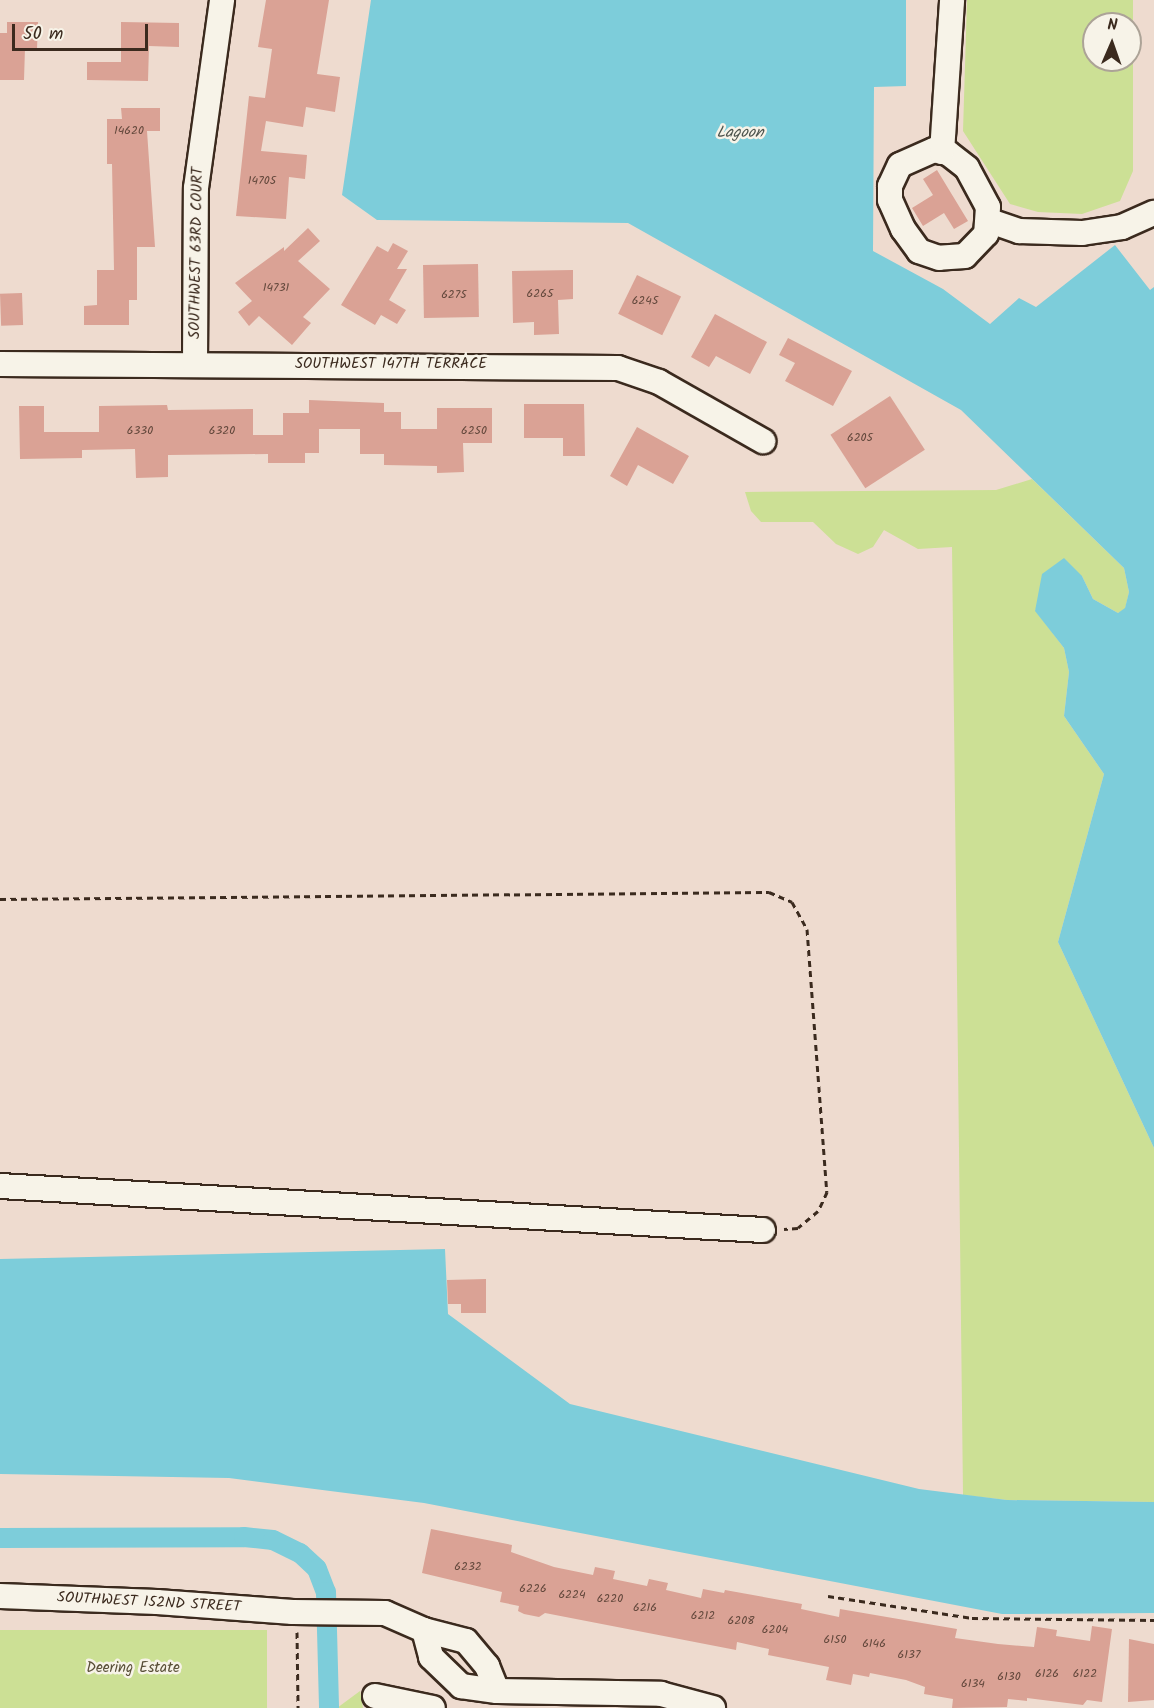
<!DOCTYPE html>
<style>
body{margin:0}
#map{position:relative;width:1154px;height:1708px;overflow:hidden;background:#eedbcf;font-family:Kalam,sans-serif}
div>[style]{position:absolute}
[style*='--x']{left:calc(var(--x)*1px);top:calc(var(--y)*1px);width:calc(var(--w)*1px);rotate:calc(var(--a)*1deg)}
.green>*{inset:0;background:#cce095;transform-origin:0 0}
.water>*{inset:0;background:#7dcdda}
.canal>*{height:20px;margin:-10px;padding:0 10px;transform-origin:10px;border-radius:10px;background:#7dcdda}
.building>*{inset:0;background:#daa295;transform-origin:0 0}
.path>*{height:3px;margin-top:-1.5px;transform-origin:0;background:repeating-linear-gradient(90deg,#3b2a1e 0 6px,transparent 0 10.5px)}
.roads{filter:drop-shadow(2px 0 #3b2a1e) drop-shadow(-2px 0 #3b2a1e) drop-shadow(0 2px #3b2a1e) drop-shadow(0 -2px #3b2a1e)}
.minor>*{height:24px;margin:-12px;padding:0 12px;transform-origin:12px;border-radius:12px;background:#f7f3e8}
span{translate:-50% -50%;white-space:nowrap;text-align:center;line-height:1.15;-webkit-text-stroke:5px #f7f3e8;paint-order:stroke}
.number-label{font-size:12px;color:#63483c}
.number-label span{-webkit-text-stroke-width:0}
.street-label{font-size:15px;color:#3b2a1e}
.park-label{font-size:15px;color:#584e36}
.water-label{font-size:16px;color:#4c534d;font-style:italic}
.north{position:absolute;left:1082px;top:12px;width:60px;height:60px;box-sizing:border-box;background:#f7f3e8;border:2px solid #aca397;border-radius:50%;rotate:2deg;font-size:16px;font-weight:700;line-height:24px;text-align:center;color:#3b2a1e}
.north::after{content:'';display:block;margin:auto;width:21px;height:27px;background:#3b2a1e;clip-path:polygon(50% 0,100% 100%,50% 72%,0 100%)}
.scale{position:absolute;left:12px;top:24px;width:136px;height:27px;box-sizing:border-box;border:3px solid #3b2a1e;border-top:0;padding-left:8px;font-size:18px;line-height:21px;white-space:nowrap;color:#3b2a1e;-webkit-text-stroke:4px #f7f3e8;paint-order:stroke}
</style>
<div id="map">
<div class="green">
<div style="clip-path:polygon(evenodd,967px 0,1133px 0,1133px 171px,1120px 201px,1082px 214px,1038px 212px,1010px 204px,963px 131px,967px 0,1094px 24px,1130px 24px,1130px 60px,1094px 60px,1094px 24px)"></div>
<div style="clip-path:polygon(1032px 479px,1124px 568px,1129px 592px,1125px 609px,1118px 613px,1093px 599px,1082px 576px,1035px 610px,1064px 648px,1069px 672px,1064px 716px,1104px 774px,1058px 942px,1154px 1148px,1154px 1502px,1007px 1500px,963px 1495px,952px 547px,918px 549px,884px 530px,873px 547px,858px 554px,836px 544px,813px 522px,761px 522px,751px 511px,745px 492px,996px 490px)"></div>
<div style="left:0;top:1630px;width:267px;height:78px"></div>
<div style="clip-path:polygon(360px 1691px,363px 1708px,337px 1708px)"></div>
</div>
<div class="water">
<div style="clip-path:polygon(371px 0,906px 0,906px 86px,874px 87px,873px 251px,943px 289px,990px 324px,1019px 298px,1036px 307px,1115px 245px,1150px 290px,1154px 287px,1154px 1148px,1058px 942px,1104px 774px,1064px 716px,1069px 672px,1064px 648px,1035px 611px,1042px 574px,1064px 558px,1082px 576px,1093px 599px,1118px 613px,1125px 608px,1129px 592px,1124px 568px,961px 410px,628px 223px,377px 220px,342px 195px)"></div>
<div style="clip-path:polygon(445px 1249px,448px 1314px,570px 1404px,919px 1489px,1007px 1500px,1154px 1502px,1154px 1613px,1002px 1614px,424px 1503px,229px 1478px,0 1474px,0 1259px)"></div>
</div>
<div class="canal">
<div style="--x:0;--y:1538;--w:244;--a:-0.2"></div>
<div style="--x:244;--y:1537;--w:29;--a:6"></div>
<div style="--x:273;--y:1540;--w:30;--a:26"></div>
<div style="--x:300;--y:1553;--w:23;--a:43"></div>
<div style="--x:317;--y:1569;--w:25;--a:69"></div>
<div style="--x:326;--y:1592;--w:116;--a:88.5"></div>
</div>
<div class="building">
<div style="clip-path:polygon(266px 0,329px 0,317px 74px,340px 77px,335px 112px,306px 107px,303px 127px,266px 121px,261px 151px,307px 155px,305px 179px,289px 177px,286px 219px,236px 216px,249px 96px,265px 98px,272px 49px,258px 47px)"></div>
<div style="clip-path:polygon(7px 22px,38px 22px,37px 49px,25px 48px,24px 80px,0 80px,0 33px,7px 33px)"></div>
<div style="clip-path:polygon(121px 22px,179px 23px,179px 47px,149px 46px,148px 81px,87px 80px,87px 62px,121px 62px)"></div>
<div style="clip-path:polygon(121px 108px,160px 108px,160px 131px,147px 131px,155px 247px,137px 247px,137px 300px,129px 300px,129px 325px,84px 325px,84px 306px,97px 305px,97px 270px,114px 270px,112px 164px,107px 164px,107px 119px,122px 119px)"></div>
<div style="clip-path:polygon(937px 170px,968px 221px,954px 229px,944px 213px,923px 226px,912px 208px,933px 195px,923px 179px)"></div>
<div style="clip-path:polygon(308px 228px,320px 241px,298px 261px,330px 289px,303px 317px,311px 323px,292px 345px,259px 316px,249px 326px,238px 312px,252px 301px,235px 283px,284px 247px,284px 251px)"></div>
<div style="clip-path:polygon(393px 243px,408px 251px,397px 269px,407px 269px,389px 300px,406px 310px,397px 324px,381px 315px,375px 325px,341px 305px,377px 246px,388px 252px)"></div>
<div style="left:478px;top:264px;width:53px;height:55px;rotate:89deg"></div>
<div style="clip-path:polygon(573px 270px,573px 299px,558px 300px,559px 334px,534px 335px,534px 322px,513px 323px,512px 271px)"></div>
<div style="left:637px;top:275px;width:49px;height:43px;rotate:26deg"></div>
<div style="left:22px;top:293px;width:32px;height:22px;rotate:88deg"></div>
<div style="clip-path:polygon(715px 314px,767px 342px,750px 374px,716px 356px,709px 367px,691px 357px)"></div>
<div style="clip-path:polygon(788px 338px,852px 371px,833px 406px,785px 381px,795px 363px,779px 355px)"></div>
<div style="left:890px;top:396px;width:64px;height:71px;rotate:57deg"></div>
<div style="clip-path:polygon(309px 400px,384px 403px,384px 412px,401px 412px,401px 429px,437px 429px,437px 408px,492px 408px,492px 443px,463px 443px,464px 472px,437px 473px,437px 466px,384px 465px,384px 454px,360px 454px,360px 429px,319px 429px,319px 453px,305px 453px,305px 463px,268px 463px,268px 454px,168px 455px,168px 477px,136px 478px,135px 449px,82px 450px,82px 458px,20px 459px,19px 406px,44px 406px,44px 432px,99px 432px,99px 406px,167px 405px,168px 410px,253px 409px,253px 435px,283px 435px,283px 413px,309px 413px)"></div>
<div style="clip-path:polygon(524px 404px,584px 404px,585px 456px,563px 456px,563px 438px,524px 438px)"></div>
<div style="clip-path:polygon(637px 427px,689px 456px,673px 484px,638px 465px,627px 486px,610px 476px)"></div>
<div style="clip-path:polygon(486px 1279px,486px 1313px,461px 1313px,461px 1304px,448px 1304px,447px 1280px)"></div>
<div style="clip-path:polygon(431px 1529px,512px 1545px,511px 1552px,554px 1567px,593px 1575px,595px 1567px,615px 1571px,613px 1579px,647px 1586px,649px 1579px,668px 1583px,666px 1590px,701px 1598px,703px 1589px,724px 1593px,725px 1590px,802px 1604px,801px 1609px,839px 1617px,840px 1609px,957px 1629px,955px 1638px,998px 1644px,1034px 1647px,1037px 1627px,1057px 1630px,1056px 1636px,1090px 1641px,1092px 1626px,1112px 1629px,1102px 1702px,1087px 1700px,1083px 1705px,1027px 1698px,1027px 1701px,1008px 1699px,1007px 1707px,952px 1708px,953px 1699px,924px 1694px,925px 1687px,906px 1680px,870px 1673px,869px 1677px,853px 1674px,851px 1685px,826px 1680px,829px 1667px,768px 1655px,769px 1649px,737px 1642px,736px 1650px,545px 1613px,539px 1617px,524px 1614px,518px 1611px,519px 1606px,500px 1602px,502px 1592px,422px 1573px)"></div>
<div style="clip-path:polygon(1129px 1639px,1154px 1644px,1154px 1700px,1128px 1702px)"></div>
</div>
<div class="path">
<div style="--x:0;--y:899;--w:769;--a:-0.52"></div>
<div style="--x:769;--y:892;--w:25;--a:23"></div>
<div style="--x:792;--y:902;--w:31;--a:61"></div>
<div style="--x:807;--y:929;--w:264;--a:85.7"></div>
<div style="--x:827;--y:1192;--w:21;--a:115"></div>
<div style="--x:818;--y:1211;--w:26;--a:140"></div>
<div style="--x:798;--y:1228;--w:14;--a:176"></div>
<div style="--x:828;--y:1596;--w:146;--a:8.7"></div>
<div style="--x:972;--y:1618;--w:182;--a:0.6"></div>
<div style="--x:297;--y:1632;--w:76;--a:89.2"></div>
</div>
<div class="roads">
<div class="minor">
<div style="--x:934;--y:150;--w:14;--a:12"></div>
<div style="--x:948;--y:153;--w:24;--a:38"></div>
<div style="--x:967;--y:168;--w:44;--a:61.7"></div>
<div style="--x:988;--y:207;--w:27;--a:94"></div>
<div style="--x:986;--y:234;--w:30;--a:134"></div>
<div style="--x:965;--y:256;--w:26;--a:176"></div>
<div style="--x:939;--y:258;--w:21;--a:-161"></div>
<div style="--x:919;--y:251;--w:27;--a:-126"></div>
<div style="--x:903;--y:229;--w:32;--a:-114"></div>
<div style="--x:890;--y:200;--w:14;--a:-90"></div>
<div style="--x:890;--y:186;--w:23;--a:-65"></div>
<div style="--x:900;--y:165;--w:37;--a:-24"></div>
<div style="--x:942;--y:152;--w:152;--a:-86.2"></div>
<div style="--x:990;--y:221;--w:31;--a:19"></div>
<div style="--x:1019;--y:231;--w:63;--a:1.8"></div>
<div style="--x:1082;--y:233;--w:40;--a:-8.5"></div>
<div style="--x:1122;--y:227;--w:35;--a:-24"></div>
<div style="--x:0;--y:364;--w:618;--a:0.37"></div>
<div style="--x:618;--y:368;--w:43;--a:18.9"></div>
<div style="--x:659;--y:382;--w:120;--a:29.6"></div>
<div style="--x:195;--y:364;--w:176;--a:-89.7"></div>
<div style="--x:196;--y:188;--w:190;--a:-82.1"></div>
<div style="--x:0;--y:1186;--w:764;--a:3.3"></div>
<div style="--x:0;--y:1596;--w:157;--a:2.2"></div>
<div style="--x:157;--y:1602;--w:136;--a:4.2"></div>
<div style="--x:293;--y:1612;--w:92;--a:0.6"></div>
<div style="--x:385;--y:1613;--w:43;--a:23.6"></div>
<div style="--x:424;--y:1630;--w:43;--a:14.7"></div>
<div style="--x:466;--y:1641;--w:33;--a:50"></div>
<div style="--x:487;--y:1666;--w:27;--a:68"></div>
<div style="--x:424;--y:1630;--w:28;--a:75"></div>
<div style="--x:431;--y:1657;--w:42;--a:44"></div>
<div style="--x:461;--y:1686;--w:36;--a:8"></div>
<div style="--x:497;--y:1691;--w:164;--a:1"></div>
<div style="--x:661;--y:1694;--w:54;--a:15.1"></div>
<div style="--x:375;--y:1696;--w:59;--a:11.7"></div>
</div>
</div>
<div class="number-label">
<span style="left:129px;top:131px">14620</span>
<span style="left:262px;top:181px">14705</span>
<span style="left:276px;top:288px">14731</span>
<span style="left:540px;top:294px">6265</span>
<span style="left:454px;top:295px">6275</span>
<span style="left:645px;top:301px">6245</span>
<span style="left:140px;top:431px">6330</span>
<span style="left:222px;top:431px">6320</span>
<span style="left:474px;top:431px">6250</span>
<span style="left:860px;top:438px">6205</span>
<span style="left:468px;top:1567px">6232</span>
<span style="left:533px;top:1589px">6226</span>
<span style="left:572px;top:1595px">6224</span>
<span style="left:610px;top:1599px">6220</span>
<span style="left:645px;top:1608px">6216</span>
<span style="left:703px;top:1616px">6212</span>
<span style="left:741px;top:1621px">6208</span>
<span style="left:775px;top:1630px">6204</span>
<span style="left:835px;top:1640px">6150</span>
<span style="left:874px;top:1644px">6146</span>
<span style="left:909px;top:1655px">6137</span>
<span style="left:1047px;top:1674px">6126</span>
<span style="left:1085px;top:1674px">6122</span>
<span style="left:1009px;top:1677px">6130</span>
<span style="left:973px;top:1684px">6134</span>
</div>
<div class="street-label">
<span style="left:197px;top:253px;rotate:-89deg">SOUTHWEST 63RD COURT</span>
<span style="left:391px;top:365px">SOUTHWEST 147TH TERRACE</span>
<span style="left:149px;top:1603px;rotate:3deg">SOUTHWEST 152ND STREET</span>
</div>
<div class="park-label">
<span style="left:133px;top:1669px">Deering Estate</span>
</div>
<div class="water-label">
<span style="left:740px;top:133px">Lagoon</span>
</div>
<div class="north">N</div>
<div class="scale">50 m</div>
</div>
